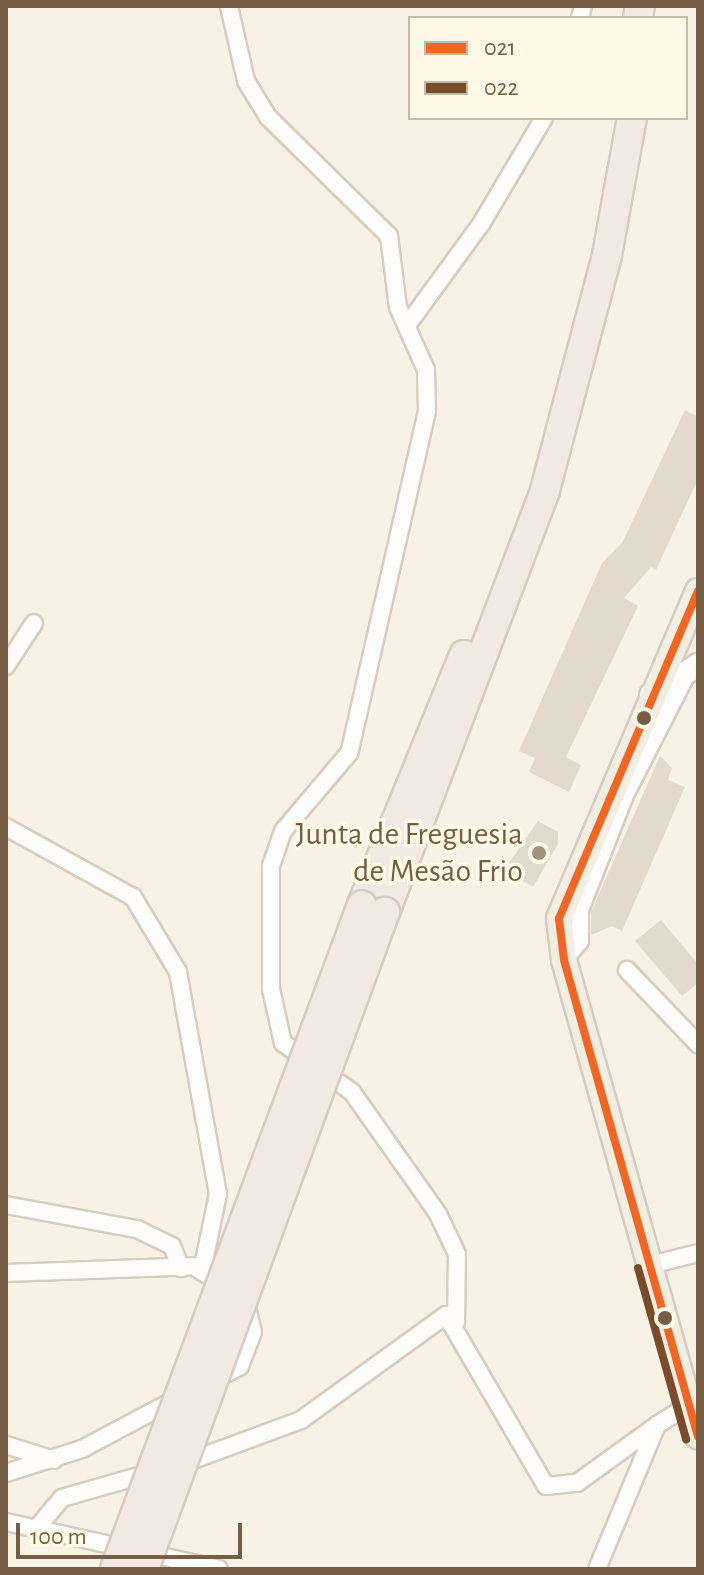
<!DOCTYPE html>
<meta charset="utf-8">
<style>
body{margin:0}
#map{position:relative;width:704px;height:1575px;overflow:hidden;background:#f7f2e5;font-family:"Alegreya Sans",sans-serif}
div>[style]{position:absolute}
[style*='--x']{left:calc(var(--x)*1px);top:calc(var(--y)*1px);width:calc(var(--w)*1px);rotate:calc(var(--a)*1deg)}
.building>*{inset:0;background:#e3dacd}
.roads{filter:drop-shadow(2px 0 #d6cdc0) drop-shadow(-2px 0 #d6cdc0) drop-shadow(0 2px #d6cdc0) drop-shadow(0 -2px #d6cdc0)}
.street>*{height:16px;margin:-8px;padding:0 8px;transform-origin:8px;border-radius:8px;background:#fefdfb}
.secondary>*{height:22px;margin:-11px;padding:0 11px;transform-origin:11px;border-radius:11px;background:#fefdfb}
.primary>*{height:24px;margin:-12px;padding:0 12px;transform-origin:12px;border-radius:12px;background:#f2efe2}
.highway>*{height:28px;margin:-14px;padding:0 14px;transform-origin:14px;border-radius:14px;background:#f1e9e2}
.bridges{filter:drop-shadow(2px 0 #d6cdc2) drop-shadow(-2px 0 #d6cdc2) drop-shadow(0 2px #d6cdc2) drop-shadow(0 -2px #d6cdc2)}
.highway-bridge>*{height:28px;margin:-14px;padding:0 14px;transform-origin:14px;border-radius:14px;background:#f1e9e2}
.bus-1>*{height:8px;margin:-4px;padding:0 4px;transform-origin:4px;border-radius:4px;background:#f26522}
.bus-2>*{height:8px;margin:-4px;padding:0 4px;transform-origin:4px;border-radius:4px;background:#7a4b2a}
.dots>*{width:22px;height:22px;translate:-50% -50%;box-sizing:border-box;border:4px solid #fff9e6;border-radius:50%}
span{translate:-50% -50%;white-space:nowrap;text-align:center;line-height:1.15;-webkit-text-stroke:7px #fff9e6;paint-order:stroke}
.poi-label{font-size:32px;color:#765d44}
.right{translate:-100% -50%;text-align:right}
.frame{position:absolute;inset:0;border:8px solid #765d44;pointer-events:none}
.legend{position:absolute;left:408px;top:16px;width:280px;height:104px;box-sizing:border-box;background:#fff9e6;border:2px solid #c8bba5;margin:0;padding:10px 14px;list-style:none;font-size:24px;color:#765d44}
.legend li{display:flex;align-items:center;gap:16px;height:40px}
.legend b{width:40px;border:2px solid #c8bba5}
.scale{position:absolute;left:16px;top:1523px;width:226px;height:36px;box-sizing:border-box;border:4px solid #765d44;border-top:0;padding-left:10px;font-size:24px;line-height:28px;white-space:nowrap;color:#765d44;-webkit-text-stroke:6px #fff9e6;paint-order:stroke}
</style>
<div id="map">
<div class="building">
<div style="clip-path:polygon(685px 410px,698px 417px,698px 479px,656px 570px,651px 567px,624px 598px,638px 606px,566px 757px,581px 765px,569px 792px,529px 772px,535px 758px,519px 751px,602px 563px,622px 543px)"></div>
<div style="clip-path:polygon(660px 756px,672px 768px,668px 780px,685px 787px,622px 931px,612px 926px,591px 935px,591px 912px)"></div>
<div style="clip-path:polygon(538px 821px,558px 832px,558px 844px,533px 887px,504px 870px)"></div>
<div style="clip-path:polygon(661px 920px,698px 964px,698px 983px,682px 996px,635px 941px)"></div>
</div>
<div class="roads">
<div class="street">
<div style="--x:229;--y:6;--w:77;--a:77.2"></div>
<div style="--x:246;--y:81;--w:42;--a:58.6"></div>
<div style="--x:268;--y:117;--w:170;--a:44.5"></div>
<div style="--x:389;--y:236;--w:72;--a:82.8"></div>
<div style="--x:398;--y:307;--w:69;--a:66"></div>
<div style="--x:426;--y:370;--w:41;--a:88.6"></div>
<div style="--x:427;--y:411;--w:351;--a:102.8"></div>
<div style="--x:349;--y:753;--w:102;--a:130.2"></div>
<div style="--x:283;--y:831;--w:36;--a:109"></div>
<div style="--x:271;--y:865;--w:124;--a:90"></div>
<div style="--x:271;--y:989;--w:55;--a:77.5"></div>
<div style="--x:283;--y:1043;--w:85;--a:35.4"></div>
<div style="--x:352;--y:1092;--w:149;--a:54.8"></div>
<div style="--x:438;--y:1214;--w:44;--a:64.6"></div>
<div style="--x:457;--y:1254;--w:68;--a:90.8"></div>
<div style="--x:580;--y:18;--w:12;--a:-76"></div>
<div style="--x:408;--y:324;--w:124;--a:-53.9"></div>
<div style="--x:481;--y:224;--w:123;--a:-59.3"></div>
<div style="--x:6;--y:666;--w:51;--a:-56.9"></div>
<div style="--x:6;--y:827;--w:145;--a:28.9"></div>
<div style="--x:133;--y:897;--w:87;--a:59"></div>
<div style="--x:178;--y:972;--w:226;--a:79.8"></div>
<div style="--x:218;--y:1194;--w:79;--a:101.7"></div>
<div style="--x:564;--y:960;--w:25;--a:-50"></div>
<div style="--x:580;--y:941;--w:31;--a:-90"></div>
<div style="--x:580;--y:910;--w:123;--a:-68.6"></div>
<div style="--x:625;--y:795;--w:138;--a:-62.9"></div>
<div style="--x:627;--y:970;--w:103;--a:46.2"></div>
<div style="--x:6;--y:1205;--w:133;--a:10.4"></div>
<div style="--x:137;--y:1229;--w:39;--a:26"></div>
<div style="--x:172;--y:1246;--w:24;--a:68"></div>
<div style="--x:650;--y:1265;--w:49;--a:-14"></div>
<div style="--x:6;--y:1273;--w:187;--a:-2.1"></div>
<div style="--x:193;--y:1266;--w:40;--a:32"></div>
<div style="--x:215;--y:1379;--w:28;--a:-27"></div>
<div style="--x:240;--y:1366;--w:36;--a:-69"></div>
<div style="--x:253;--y:1332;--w:32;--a:-104"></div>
<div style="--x:6;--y:1445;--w:50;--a:17.4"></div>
<div style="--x:182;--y:1464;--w:127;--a:-20.3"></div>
<div style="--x:301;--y:1420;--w:179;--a:-35.9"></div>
<div style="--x:446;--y:1315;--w:198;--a:59.7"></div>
<div style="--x:546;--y:1486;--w:31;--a:-6"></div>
<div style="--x:577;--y:1483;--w:99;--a:-35.9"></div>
<div style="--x:6;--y:1473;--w:80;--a:-17.5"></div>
<div style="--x:82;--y:1449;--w:106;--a:-28"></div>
<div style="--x:6;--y:1522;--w:218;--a:12.4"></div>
<div style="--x:36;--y:1529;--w:40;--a:-50"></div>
<div style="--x:62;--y:1498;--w:98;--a:-16"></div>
<div style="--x:597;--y:1569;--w:156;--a:-67.4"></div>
<div style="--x:657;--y:1425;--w:38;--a:-32"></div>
</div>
<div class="secondary">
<div style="--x:651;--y:695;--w:56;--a:-32.6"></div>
</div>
<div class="primary">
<div style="--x:698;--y:591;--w:356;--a:113"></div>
<div style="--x:559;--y:919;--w:41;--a:83"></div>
<div style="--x:564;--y:960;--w:495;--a:74.3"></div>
</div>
<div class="highway">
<div style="--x:638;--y:18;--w:12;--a:-81"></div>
<div style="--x:362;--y:905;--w:270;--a:-67.8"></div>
<div style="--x:385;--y:912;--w:451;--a:-69.2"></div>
<div style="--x:545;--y:490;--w:243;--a:-75.2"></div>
<div style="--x:607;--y:255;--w:139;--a:-79.7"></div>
</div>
</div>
<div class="bridges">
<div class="highway-bridge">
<div style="--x:115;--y:1569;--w:708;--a:-69.6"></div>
<div style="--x:144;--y:1569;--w:700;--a:-69.86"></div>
</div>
</div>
<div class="bus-1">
<div style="--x:698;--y:591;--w:356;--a:113"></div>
<div style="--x:559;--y:919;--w:41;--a:83"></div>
<div style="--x:564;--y:960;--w:495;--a:74.3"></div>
</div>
<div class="bus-2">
<div style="--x:638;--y:1268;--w:178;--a:74.3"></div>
</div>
<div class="dots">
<div style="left:644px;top:718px;background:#765d44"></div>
<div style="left:539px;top:853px;background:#a3917c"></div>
<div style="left:665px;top:1318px;background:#765d44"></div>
</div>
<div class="poi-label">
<span class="right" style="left:523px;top:853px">Junta de Freguesia<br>de Mesão Frio</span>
</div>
<div class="frame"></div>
<ul class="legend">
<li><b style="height:10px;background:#f26522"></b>021</li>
<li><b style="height:10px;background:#7a4b2a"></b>022</li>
</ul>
<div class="scale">100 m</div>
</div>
